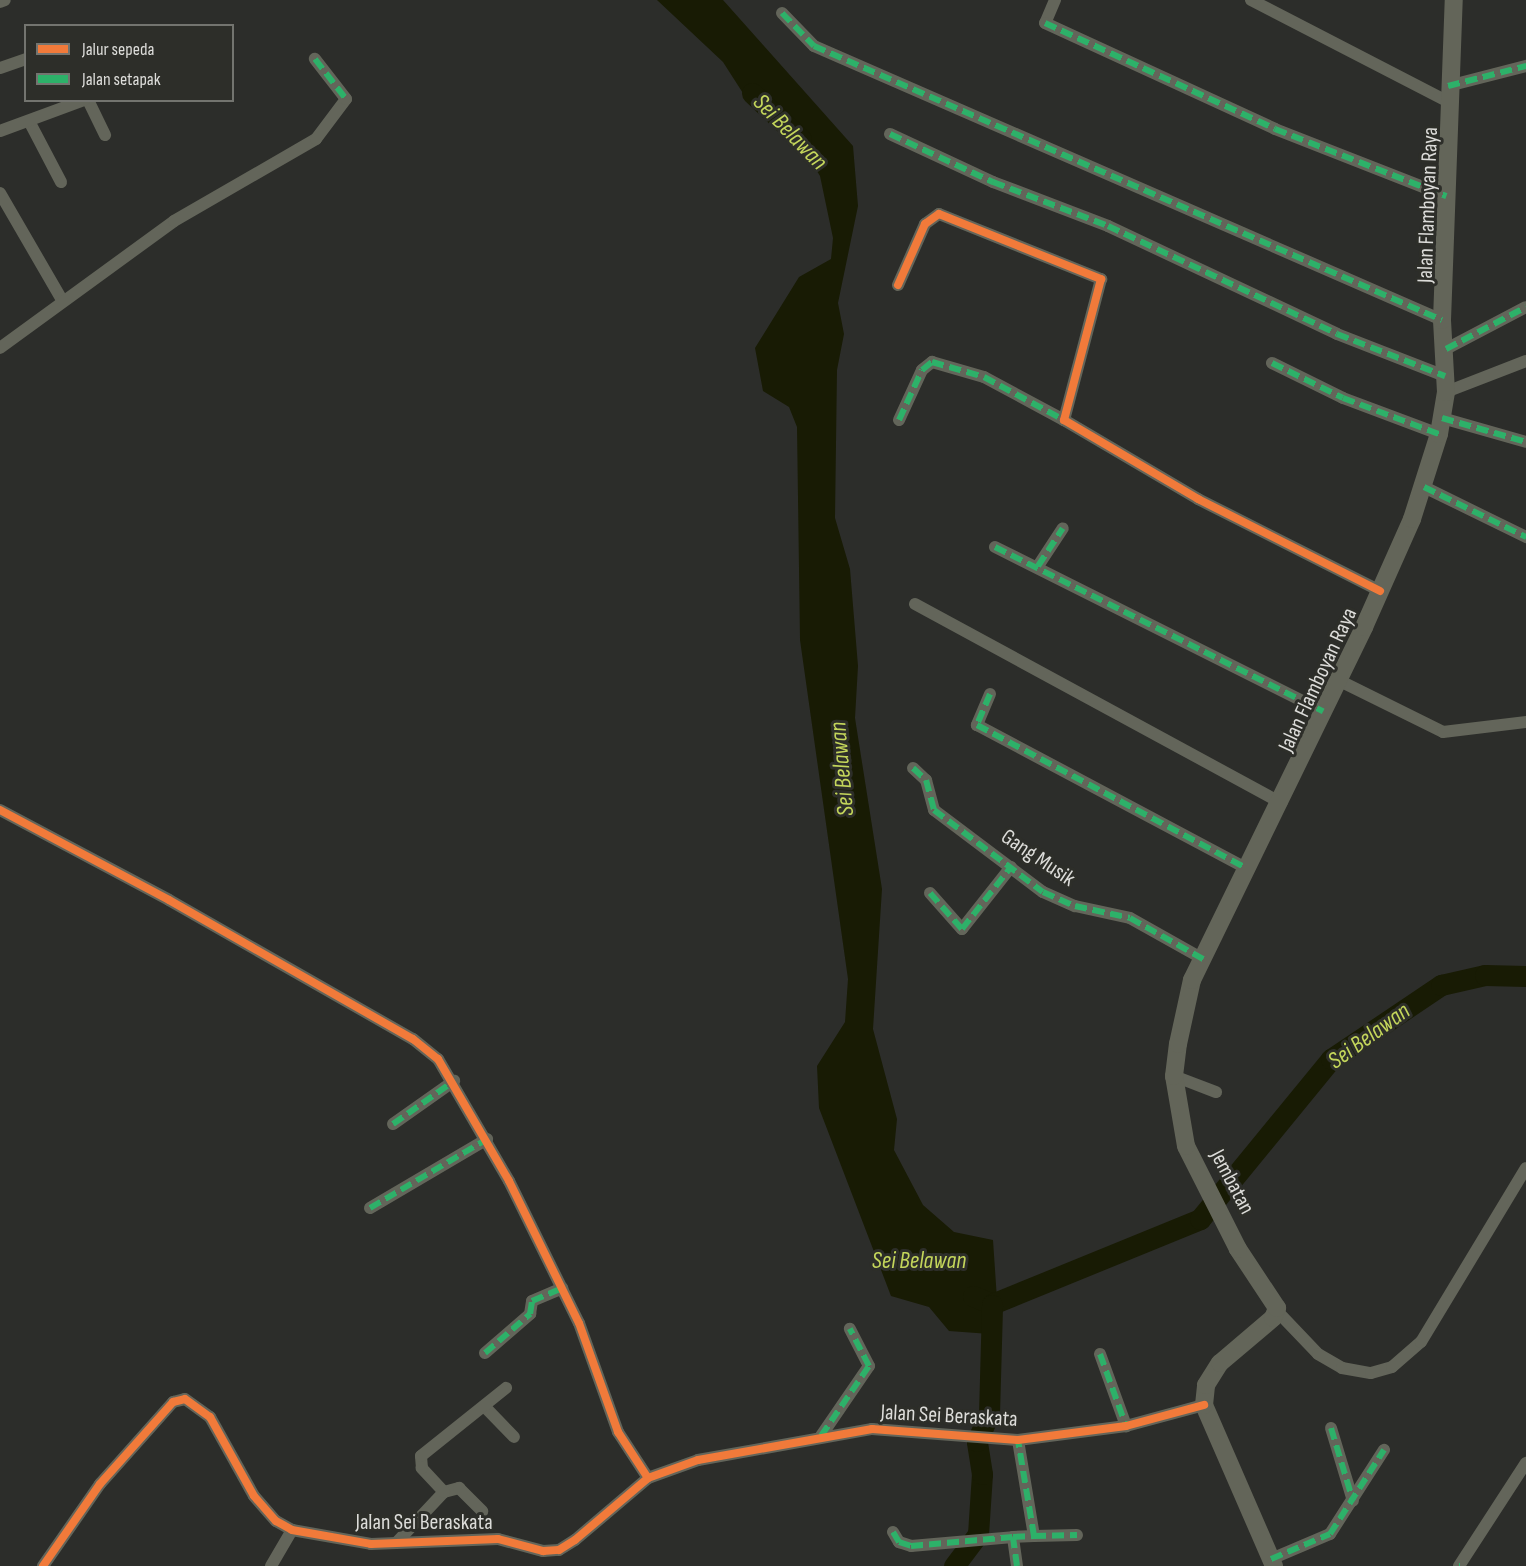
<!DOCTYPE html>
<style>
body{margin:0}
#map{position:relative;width:1526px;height:1566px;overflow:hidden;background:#2c2d2a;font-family:"Sofia Sans Condensed",sans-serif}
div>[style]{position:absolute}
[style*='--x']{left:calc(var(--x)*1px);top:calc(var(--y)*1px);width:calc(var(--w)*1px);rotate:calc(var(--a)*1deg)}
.water>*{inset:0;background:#181b04}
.river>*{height:21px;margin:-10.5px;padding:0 10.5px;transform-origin:10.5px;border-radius:10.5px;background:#181b04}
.street>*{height:12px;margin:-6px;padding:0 6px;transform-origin:6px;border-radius:6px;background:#63655a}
.primary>*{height:18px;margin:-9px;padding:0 9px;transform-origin:9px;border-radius:9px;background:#636559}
.quiet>*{height:6px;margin-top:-3px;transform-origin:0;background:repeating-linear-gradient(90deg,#2db169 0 12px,transparent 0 18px)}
.cycleway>*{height:8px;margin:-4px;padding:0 4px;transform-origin:4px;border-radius:4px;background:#f17a3a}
span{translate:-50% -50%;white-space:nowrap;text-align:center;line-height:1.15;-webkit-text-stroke:6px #2d2e29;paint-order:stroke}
.street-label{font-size:22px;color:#dcdcd9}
.water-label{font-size:24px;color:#c4d65b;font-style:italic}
.legend{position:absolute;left:24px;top:24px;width:210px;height:78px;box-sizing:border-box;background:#2d2e29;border:2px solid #73746f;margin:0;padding:8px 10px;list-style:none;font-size:18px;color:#dcdcd9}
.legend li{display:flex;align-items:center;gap:12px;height:30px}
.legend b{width:30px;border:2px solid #73746f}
</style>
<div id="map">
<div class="water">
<div style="clip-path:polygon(657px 0,723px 0,853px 146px,858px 206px,838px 303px,844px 334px,837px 370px,835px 518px,850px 569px,858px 666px,855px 718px,882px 889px,873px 1029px,897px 1119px,894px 1150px,923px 1205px,954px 1232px,993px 1240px,999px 1329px,990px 1334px,949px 1331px,929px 1307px,891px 1296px,819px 1108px,817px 1066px,845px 1022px,848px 979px,800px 640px,797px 427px,789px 407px,763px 391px,755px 348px,799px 277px,831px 259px,833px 238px,820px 176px,798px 140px,781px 129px,775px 116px,748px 101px,723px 62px)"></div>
</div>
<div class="river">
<div style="--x:752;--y:93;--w:67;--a:43.2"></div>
<div style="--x:973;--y:1296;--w:21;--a:23"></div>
<div style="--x:992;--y:1304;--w:225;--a:-22.2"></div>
<div style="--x:1200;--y:1219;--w:207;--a:-50.7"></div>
<div style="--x:1331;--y:1059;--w:133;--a:-33.9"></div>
<div style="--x:1441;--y:985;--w:45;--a:-12.8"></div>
<div style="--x:1485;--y:975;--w:41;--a:1.4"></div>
<div style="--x:954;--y:1566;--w:40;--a:-53"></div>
<div style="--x:978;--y:1534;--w:60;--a:-86.2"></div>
<div style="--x:982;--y:1474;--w:33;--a:-99"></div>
<div style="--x:977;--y:1441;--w:30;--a:-66"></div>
<div style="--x:989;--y:1414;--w:109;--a:-88.4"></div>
</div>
<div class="street">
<div style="--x:1055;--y:0;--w:25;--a:113"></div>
<div style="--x:1045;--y:23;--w:253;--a:24.7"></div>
<div style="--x:1275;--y:129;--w:184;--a:21.4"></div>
<div style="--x:1251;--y:0;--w:223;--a:27.3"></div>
<div style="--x:0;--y:2;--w:5;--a:-22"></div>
<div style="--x:782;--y:13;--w:46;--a:45.9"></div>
<div style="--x:814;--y:46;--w:685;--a:23.57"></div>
<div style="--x:0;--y:68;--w:28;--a:-19"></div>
<div style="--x:1448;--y:86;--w:81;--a:-14.4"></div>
<div style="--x:88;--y:100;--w:39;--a:64"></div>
<div style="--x:29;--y:121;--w:69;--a:62.3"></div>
<div style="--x:0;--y:131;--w:90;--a:-20.3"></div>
<div style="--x:890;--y:134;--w:114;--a:25"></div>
<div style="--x:993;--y:182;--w:123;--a:20.9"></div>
<div style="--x:1108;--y:226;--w:253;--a:25.2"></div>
<div style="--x:1337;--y:334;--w:116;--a:21.3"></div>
<div style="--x:0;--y:193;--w:124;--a:59.9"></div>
<div style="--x:898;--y:285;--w:67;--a:-66.1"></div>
<div style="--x:925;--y:224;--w:17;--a:-36"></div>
<div style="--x:939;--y:214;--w:175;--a:21.9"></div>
<div style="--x:1101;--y:279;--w:146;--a:104.7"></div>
<div style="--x:1064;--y:420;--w:156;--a:30.5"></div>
<div style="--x:1198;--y:499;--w:204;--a:26.8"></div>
<div style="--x:0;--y:348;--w:215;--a:-36.1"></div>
<div style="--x:174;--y:221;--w:164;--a:-30"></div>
<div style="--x:316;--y:139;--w:50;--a:-53.1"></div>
<div style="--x:346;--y:99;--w:51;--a:-127.8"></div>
<div style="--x:1446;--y:349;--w:90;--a:-27.7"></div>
<div style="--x:1272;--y:363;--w:79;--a:26.2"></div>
<div style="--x:1343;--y:398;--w:103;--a:20.6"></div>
<div style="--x:1446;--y:392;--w:86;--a:-21.2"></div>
<div style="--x:1442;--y:418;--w:87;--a:15.9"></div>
<div style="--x:899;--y:420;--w:55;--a:-65.3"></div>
<div style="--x:922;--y:370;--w:13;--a:-39"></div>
<div style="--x:932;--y:362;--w:54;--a:16.1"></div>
<div style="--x:984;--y:377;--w:91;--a:28.3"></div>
<div style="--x:1424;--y:487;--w:114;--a:26.1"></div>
<div style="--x:995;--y:547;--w:367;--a:26.6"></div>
<div style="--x:1038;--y:566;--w:45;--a:-56.7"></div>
<div style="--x:915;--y:604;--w:417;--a:28.5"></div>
<div style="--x:1338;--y:680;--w:117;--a:26.3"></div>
<div style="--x:1443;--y:732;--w:84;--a:-6.9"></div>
<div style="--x:990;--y:694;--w:34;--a:113"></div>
<div style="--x:977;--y:725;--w:305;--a:28"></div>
<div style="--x:913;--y:768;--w:18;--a:43"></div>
<div style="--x:926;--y:780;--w:31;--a:75"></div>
<div style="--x:934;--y:810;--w:136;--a:37"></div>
<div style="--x:1043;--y:892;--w:35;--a:24"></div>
<div style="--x:1075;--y:906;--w:56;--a:12.3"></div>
<div style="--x:1130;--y:918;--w:84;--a:29.3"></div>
<div style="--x:0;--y:810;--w:191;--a:28"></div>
<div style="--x:169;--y:900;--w:281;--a:29.7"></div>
<div style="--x:413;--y:1039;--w:32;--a:39"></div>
<div style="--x:438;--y:1059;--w:141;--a:59.8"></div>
<div style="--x:509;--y:1181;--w:158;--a:63.8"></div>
<div style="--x:579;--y:1323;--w:116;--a:70.3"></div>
<div style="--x:618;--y:1432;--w:55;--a:56.9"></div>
<div style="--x:930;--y:893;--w:48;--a:48.4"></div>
<div style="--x:962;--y:929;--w:79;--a:-51.7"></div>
<div style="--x:1174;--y:1076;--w:45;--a:20.9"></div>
<div style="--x:393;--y:1124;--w:75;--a:-35.2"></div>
<div style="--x:370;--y:1208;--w:136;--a:-30.5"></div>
<div style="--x:1277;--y:1311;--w:59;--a:46.4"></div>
<div style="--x:1318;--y:1354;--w:28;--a:30"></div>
<div style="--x:1342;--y:1368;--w:29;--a:10"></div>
<div style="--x:1371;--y:1373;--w:22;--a:-16"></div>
<div style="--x:1392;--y:1367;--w:38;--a:-41"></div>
<div style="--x:1421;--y:1342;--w:203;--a:-58.9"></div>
<div style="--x:485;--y:1353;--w:60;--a:-40.9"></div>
<div style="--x:530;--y:1314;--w:13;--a:-81"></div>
<div style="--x:532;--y:1301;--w:33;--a:-23"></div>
<div style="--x:1100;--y:1354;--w:77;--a:70.1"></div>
<div style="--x:484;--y:1406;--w:43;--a:45.9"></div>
<div style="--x:1331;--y:1428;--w:76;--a:73.2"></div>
<div style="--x:821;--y:1436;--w:85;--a:-55.6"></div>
<div style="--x:869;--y:1366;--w:42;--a:-117.2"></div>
<div style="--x:444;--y:1492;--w:16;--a:-15"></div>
<div style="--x:459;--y:1488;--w:33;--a:45"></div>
<div style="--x:893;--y:1532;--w:12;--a:59"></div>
<div style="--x:899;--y:1542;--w:13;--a:18"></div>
<div style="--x:911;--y:1546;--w:102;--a:-5"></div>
<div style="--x:1034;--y:1536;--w:43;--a:-1.3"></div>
<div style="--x:397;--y:1542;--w:69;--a:-46.8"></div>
<div style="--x:444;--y:1492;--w:33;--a:-133"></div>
<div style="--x:422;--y:1468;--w:12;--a:-95"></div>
<div style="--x:421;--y:1456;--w:109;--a:-38.7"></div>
<div style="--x:1271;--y:1559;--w:64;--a:-23"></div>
<div style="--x:1330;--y:1534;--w:100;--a:-57.3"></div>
<div style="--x:43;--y:1566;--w:100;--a:-55.2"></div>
<div style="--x:100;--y:1484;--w:110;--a:-48.3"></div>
<div style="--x:173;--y:1402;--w:12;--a:-14"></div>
<div style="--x:185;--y:1399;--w:31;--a:36"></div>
<div style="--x:210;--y:1417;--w:90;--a:60.9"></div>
<div style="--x:254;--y:1496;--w:33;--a:49"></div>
<div style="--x:276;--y:1521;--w:18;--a:29"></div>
<div style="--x:292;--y:1530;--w:80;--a:10"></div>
<div style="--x:371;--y:1544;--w:127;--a:-2.3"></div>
<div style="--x:498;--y:1539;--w:47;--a:14.9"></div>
<div style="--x:543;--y:1551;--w:16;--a:-4"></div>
<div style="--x:559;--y:1550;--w:19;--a:-32"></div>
<div style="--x:575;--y:1540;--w:96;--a:-40.3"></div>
<div style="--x:648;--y:1478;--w:53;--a:-19.8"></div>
<div style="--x:698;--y:1460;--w:177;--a:-10.1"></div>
<div style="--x:872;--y:1429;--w:146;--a:4.3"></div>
<div style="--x:1018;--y:1440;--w:109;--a:-7.4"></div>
<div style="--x:1126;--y:1426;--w:81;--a:-15.1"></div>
<div style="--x:271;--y:1566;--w:42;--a:-59.7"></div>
<div style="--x:1017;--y:1566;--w:29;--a:-98"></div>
<div style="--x:1013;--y:1537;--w:21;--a:-3"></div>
<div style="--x:1034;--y:1536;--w:97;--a:-99.5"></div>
<div style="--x:1459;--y:1566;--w:123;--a:-57"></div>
</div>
<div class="primary">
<div style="--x:1274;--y:1566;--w:176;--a:-113.5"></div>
<div style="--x:1204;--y:1405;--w:20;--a:-84"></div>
<div style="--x:1206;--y:1385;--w:26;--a:-58"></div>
<div style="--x:1220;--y:1363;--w:70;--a:-40.3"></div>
<div style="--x:1273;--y:1318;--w:11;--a:-68"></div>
<div style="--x:1277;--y:1308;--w:71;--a:-123.5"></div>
<div style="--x:1238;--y:1249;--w:115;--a:-116.8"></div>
<div style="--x:1186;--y:1146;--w:71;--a:-99.7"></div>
<div style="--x:1174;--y:1076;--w:32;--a:-83"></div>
<div style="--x:1178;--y:1044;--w:66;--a:-77.7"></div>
<div style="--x:1192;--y:980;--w:393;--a:-64"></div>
<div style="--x:1364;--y:627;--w:118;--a:-66"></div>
<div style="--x:1412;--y:519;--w:89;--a:-72.4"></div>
<div style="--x:1439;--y:434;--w:43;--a:-80.5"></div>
<div style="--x:1446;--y:392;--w:72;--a:-93.2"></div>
<div style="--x:1442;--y:320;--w:320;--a:-87.9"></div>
</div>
<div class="quiet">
<div style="--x:782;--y:13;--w:46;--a:45.9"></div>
<div style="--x:814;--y:46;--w:685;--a:23.57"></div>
<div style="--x:1045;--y:23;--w:253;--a:24.7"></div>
<div style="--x:1275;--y:129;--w:184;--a:21.4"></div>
<div style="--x:315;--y:59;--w:51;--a:52.2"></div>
<div style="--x:1448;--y:86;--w:81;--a:-14.4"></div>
<div style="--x:890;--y:134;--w:114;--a:25"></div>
<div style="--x:993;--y:182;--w:123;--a:20.9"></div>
<div style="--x:1108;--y:226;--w:253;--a:25.2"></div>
<div style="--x:1337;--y:334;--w:116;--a:21.3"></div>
<div style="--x:1446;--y:349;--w:90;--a:-27.7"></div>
<div style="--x:1272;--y:363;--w:79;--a:26.2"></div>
<div style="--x:1343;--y:398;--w:103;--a:20.6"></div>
<div style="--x:1442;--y:418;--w:87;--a:15.9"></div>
<div style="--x:899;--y:420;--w:55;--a:-65.3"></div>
<div style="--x:922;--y:370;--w:13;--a:-39"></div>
<div style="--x:932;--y:362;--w:54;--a:16.1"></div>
<div style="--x:984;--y:377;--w:91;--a:28.3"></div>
<div style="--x:1424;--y:487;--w:114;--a:26.1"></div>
<div style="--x:995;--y:547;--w:367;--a:26.6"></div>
<div style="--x:1038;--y:566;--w:45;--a:-56.7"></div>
<div style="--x:990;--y:694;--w:34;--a:113"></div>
<div style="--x:977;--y:725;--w:305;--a:28"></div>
<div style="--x:913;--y:768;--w:18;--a:43"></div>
<div style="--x:926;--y:780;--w:31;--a:75"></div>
<div style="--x:934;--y:810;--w:136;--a:37"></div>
<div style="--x:1043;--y:892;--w:35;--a:24"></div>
<div style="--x:1075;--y:906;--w:56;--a:12.3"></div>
<div style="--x:1130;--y:918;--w:84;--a:29.3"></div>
<div style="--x:930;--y:893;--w:48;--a:48.4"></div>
<div style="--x:962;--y:929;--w:79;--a:-51.7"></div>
<div style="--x:393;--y:1124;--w:75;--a:-35.2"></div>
<div style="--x:370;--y:1208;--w:136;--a:-30.5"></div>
<div style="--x:485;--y:1353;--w:60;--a:-40.9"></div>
<div style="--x:530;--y:1314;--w:13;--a:-81"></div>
<div style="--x:532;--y:1301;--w:33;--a:-23"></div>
<div style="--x:1100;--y:1354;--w:77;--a:70.1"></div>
<div style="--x:1331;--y:1428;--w:76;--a:73.2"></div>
<div style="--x:821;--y:1436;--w:85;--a:-55.6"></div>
<div style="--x:869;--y:1366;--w:42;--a:-117.2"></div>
<div style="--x:893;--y:1532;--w:12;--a:59"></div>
<div style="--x:899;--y:1542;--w:13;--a:18"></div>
<div style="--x:911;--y:1546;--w:102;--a:-5"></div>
<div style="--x:1034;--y:1536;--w:43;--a:-1.3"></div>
<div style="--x:1271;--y:1559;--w:64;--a:-23"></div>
<div style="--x:1330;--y:1534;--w:100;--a:-57.3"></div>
<div style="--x:1017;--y:1566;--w:29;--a:-98"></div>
<div style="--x:1013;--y:1537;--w:21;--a:-3"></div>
<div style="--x:1034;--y:1536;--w:97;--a:-99.5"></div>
<div style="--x:1459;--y:1566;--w:1;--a:0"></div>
</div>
<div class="cycleway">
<div style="--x:898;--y:285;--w:67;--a:-66.1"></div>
<div style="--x:925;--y:224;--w:17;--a:-36"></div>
<div style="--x:939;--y:214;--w:175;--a:21.9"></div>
<div style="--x:1101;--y:279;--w:146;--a:104.7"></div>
<div style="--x:1064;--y:420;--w:156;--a:30.5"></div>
<div style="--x:1198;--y:499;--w:204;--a:26.8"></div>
<div style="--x:0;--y:810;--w:191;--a:28"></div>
<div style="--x:169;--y:900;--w:281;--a:29.7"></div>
<div style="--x:413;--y:1039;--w:32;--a:39"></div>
<div style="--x:438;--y:1059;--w:141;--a:59.8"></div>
<div style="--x:509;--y:1181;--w:158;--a:63.8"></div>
<div style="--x:579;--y:1323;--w:116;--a:70.3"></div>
<div style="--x:618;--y:1432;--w:55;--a:56.9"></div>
<div style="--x:43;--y:1566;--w:100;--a:-55.2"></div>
<div style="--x:100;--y:1484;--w:110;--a:-48.3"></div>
<div style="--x:173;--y:1402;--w:12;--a:-14"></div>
<div style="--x:185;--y:1399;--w:31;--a:36"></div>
<div style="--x:210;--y:1417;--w:90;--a:60.9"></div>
<div style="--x:254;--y:1496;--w:33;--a:49"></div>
<div style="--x:276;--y:1521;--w:18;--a:29"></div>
<div style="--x:292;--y:1530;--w:80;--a:10"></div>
<div style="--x:371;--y:1544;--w:127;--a:-2.3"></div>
<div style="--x:498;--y:1539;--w:47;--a:14.9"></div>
<div style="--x:543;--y:1551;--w:16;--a:-4"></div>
<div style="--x:559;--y:1550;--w:19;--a:-32"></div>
<div style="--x:575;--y:1540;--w:96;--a:-40.3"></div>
<div style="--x:648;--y:1478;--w:53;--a:-19.8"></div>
<div style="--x:698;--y:1460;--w:177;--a:-10.1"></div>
<div style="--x:872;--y:1429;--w:146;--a:4.3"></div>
<div style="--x:1018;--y:1440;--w:109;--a:-7.4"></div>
<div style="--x:1126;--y:1426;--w:81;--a:-15.1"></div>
</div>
<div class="street-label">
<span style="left:1428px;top:205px;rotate:-88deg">Jalan Flamboyan Raya</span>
<span style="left:1318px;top:680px;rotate:-65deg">Jalan Flamboyan Raya</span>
<span style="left:1038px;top:858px;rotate:34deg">Gang Musik</span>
<span style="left:1232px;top:1182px;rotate:62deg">Jembatan</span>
<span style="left:949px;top:1416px;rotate:3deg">Jalan Sei Beraskata</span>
<span style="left:424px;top:1523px">Jalan Sei Beraskata</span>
</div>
<div class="water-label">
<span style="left:790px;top:132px;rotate:46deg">Sei Belawan</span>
<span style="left:842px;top:769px;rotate:-95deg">Sei Belawan</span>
<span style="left:1369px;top:1036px;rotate:-36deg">Sei Belawan</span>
<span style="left:919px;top:1261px">Sei Belawan</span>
</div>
<ul class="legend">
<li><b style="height:8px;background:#f17a3a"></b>Jalur sepeda</li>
<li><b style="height:8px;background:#2db169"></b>Jalan setapak</li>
</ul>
</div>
